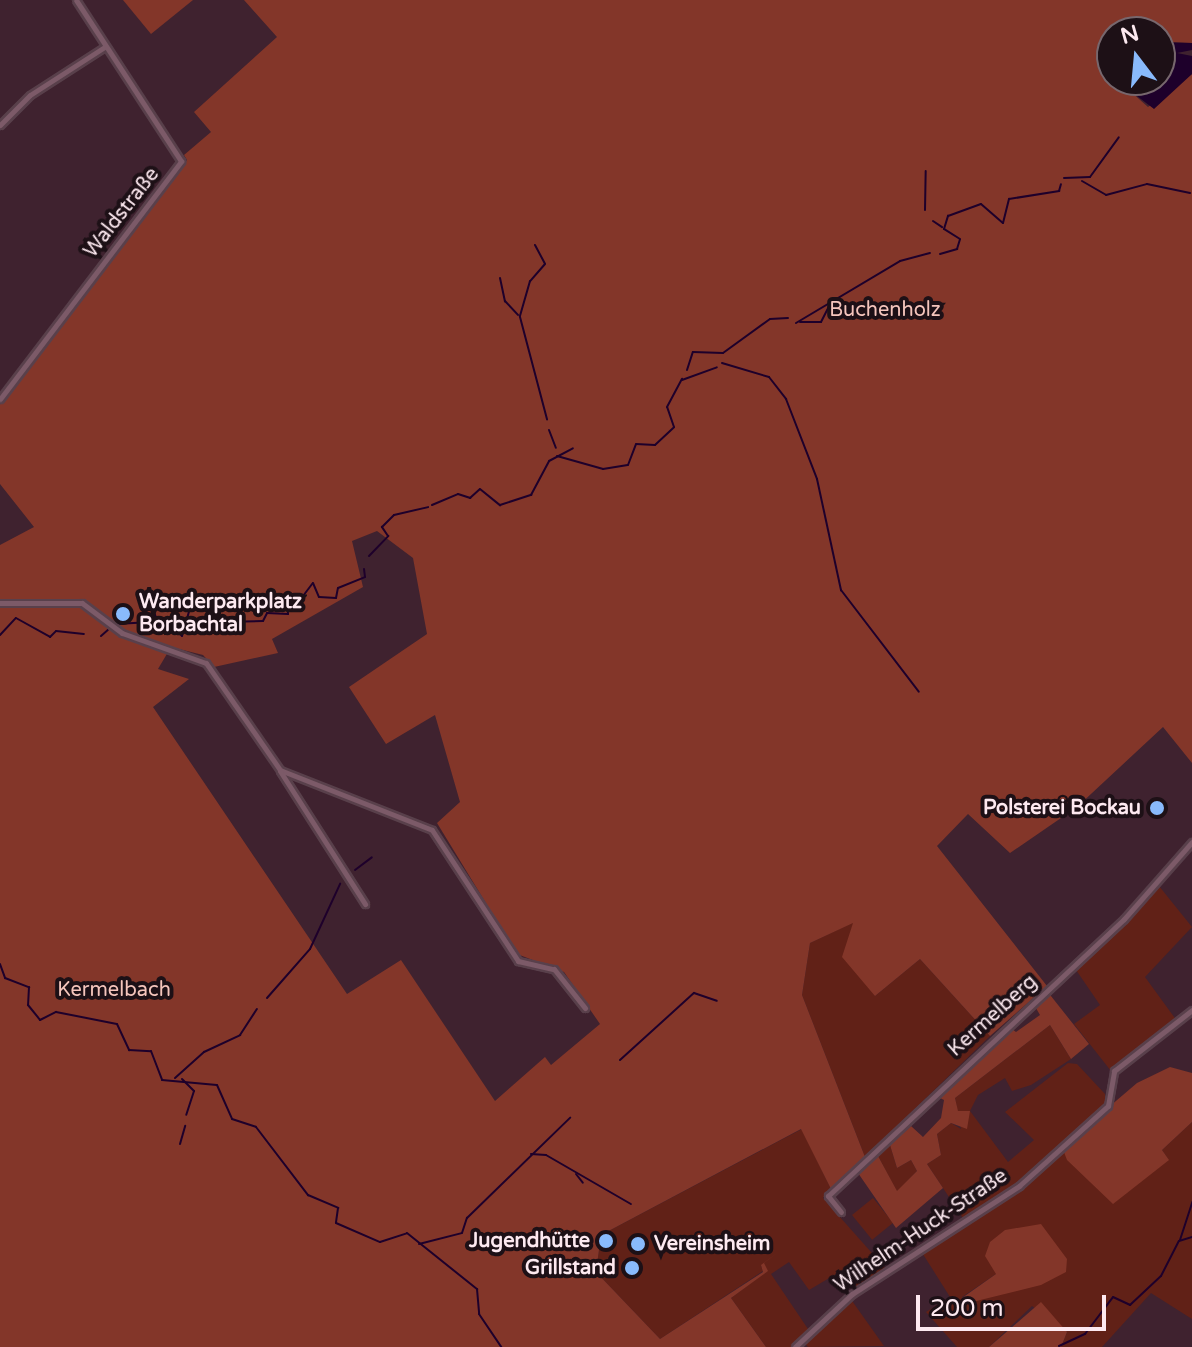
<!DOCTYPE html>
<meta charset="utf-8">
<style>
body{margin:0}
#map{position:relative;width:1192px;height:1347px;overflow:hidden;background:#3f222f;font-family:"Varela Round",sans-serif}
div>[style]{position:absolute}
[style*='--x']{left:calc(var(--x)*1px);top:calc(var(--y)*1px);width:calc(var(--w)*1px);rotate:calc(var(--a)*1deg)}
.green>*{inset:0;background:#612117;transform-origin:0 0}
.forest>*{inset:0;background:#833629}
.water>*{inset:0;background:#1e002b}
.stream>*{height:2px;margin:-1px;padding:0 1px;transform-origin:1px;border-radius:1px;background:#1e002b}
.roads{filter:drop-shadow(2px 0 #59404b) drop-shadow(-2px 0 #59404b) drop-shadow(0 2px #59404b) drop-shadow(0 -2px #59404b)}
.street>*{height:5px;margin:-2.5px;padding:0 2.5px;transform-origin:2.5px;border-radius:2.5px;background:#7c5a68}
.dots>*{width:22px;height:22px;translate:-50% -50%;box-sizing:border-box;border:4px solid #1d1016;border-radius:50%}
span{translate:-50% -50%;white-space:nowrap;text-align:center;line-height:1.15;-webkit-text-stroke:8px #1d1016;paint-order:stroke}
.street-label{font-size:20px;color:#fde9f0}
.park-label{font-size:20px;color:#f5c5bc}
.poi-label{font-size:20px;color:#fde9f0;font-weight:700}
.left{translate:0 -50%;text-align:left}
.right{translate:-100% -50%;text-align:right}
.north{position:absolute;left:1096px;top:16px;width:80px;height:80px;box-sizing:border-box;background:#1d1016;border:2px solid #77676d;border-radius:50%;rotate:344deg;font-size:22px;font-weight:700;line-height:32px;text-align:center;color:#fde9f0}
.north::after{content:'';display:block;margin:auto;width:28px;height:36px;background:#89bafc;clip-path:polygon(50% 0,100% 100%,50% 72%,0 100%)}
.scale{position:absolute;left:916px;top:1295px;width:190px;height:36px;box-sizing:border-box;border:4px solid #fde9f0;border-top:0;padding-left:10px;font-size:24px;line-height:28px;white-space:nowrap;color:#fde9f0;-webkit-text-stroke:6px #1d1016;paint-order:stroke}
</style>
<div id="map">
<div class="green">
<div style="clip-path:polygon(1159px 886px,1192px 927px,1145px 977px,1177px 1021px,1111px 1071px,1074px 1024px,1100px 1005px,1074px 967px)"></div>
<div style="clip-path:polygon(854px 922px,875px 996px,920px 959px,990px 1036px,865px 1157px,802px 995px,810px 943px)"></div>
<div style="clip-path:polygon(1050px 1025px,1071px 1059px,1031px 1085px,1012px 1091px,1005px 1078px,978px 1095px,970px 1111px,1008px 1162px,1034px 1140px,1005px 1112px,1068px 1063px,1077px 1064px,1105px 1094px,1105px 1105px,1018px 1185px,965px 1221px,927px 1164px,941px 1155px,937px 1134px,951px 1123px,961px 1129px,955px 1098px)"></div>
<div style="clip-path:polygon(evenodd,1192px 1122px,1192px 1319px,1151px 1293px,1102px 1347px,1061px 1347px,1067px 1332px,1032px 1306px,989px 1347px,957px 1347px,926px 1312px,950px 1297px,921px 1251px,1019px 1188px,1062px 1147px,1168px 1159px,1162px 1150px,1192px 1122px,996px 1274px,1032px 1283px,964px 1303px,962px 1297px,996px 1274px)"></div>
<div style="clip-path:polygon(802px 1129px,831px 1189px,823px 1198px,887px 1270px,856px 1289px,848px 1267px,809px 1290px,789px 1262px,771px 1274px,808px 1329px,793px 1347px,766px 1347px,731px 1298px,767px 1271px,761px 1265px,763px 1271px,660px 1339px,596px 1272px,601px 1235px)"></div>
<div style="clip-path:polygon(890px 1145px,897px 1168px,911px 1160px,917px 1171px,897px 1192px,878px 1156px)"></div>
<div style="left:873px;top:1198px;width:32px;height:27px;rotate:51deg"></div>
<div style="clip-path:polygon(850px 1298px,884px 1346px,808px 1347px,801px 1339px)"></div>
</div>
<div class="forest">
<div style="clip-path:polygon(123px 0,193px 0,151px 34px)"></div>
<div style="clip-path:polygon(evenodd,244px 0,1192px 0,1192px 43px,1160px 42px,1160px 32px,1112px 32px,1111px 74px,1148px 107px,1192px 74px,1192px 763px,1163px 727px,1077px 807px,1010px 853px,968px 814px,937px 846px,1047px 986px,990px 1036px,920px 959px,875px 996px,842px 957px,853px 923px,810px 943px,802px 995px,865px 1157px,831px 1189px,801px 1129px,601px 1235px,596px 1272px,660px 1339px,763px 1272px,761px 1265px,781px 1250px,764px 1263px,768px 1271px,731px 1298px,766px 1347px,0 1347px,0 545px,34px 527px,0 484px,0 404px,187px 160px,184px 155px,211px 132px,194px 112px,277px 37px,244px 0,377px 531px,413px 558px,427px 634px,349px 687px,386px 744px,435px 715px,460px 802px,437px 823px,517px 954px,564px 972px,600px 1024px,551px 1065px,545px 1057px,495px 1101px,401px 960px,347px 994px,153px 707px,189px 679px,158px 669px,171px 647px,203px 655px,214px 667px,278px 653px,272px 639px,363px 587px,352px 541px,377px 531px)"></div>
<div style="clip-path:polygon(1047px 991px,1089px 1044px,1071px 1059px,1050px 1025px,955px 1098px,958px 1111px,970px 1111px,967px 1129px,951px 1123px,937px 1134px,941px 1155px,927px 1164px,943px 1188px,896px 1228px,858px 1173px,878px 1156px,897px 1191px,917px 1171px,911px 1160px,897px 1168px,890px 1145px,911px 1126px,923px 1137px,941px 1118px,944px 1100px,938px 1097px,1008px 1026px,1016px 1032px,1040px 1015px,1033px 1003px)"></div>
<div style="clip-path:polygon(1170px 1067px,1192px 1073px,1192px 1122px,1162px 1150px,1169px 1160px,1113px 1204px,1067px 1160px,1062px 1147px,1137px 1083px)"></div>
<div style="clip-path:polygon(1041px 1224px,1067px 1259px,1066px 1272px,1041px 1285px,964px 1304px,962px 1298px,996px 1274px,985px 1256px,990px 1242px,1005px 1230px)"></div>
<div style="clip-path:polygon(1041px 1302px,1067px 1332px,1061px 1347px,989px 1347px)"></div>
</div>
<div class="water">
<div style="clip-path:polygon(1160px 42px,1192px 43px,1192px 50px,1177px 53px,1192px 56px,1192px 74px,1154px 109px,1116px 80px,1160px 80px)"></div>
</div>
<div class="stream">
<div style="--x:1064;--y:178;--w:26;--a:-2"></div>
<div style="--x:1090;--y:177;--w:49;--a:-54.1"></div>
<div style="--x:1082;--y:181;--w:28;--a:30"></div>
<div style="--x:1106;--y:195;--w:42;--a:-15"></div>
<div style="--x:1147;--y:184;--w:44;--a:11.8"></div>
<div style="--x:925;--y:210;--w:39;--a:-89"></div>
<div style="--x:933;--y:221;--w:11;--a:34"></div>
<div style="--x:535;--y:245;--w:21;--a:62"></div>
<div style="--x:545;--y:264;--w:23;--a:131"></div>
<div style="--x:530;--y:281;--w:37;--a:106"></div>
<div style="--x:520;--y:317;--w:106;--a:75.2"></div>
<div style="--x:940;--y:254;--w:18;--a:-16"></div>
<div style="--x:957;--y:249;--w:10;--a:-73"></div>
<div style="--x:960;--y:239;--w:19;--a:-148"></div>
<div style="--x:944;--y:229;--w:14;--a:-73"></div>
<div style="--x:948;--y:216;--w:35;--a:-20"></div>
<div style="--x:981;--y:204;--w:29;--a:41"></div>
<div style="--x:1003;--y:223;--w:25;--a:-76"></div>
<div style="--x:1009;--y:199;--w:51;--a:-9.1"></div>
<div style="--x:1059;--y:191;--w:7;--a:-74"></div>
<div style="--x:500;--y:278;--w:24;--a:78"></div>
<div style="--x:505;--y:301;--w:19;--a:47"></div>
<div style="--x:800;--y:322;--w:21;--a:0"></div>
<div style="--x:821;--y:322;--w:18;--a:-63"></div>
<div style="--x:796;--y:323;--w:121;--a:-30.8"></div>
<div style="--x:900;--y:261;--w:31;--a:-15"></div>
<div style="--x:722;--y:363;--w:49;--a:16.6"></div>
<div style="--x:769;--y:377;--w:28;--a:52"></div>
<div style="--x:786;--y:399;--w:86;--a:68.8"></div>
<div style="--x:817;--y:479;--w:114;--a:77.8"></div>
<div style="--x:841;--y:590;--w:128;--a:52.6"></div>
<div style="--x:687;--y:370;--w:19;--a:-72"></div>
<div style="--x:693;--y:352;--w:30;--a:2"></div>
<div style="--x:723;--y:353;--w:58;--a:-35.9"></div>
<div style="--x:770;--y:319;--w:18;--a:-3"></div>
<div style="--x:682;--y:380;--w:37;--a:-20"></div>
<div style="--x:549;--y:430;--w:19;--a:69"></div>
<div style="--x:557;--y:456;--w:48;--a:15.8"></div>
<div style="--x:603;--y:469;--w:25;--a:-9"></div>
<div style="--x:628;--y:465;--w:22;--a:-69"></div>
<div style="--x:636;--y:444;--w:19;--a:3"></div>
<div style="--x:655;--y:445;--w:26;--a:-43"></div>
<div style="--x:674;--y:427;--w:21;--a:-109"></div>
<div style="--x:667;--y:407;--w:32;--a:-62"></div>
<div style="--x:432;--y:505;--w:28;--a:-23"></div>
<div style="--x:458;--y:494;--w:13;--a:18"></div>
<div style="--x:470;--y:498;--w:13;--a:-42"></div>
<div style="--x:480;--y:489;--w:26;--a:39"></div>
<div style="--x:500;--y:505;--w:33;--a:-18"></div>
<div style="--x:531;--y:495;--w:38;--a:-62"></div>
<div style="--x:549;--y:461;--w:27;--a:-28"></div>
<div style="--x:369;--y:556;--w:28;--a:-46"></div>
<div style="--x:388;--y:536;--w:11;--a:-124"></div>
<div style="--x:382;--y:527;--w:17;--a:-45"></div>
<div style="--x:394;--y:515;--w:35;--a:-13"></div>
<div style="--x:116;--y:624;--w:22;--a:-3"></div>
<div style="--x:138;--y:623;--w:19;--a:-35"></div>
<div style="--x:154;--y:612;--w:15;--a:70"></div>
<div style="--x:159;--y:626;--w:13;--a:0"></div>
<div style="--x:172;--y:626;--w:14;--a:45"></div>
<div style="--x:182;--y:636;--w:26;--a:-74"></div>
<div style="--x:189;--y:611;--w:8;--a:-14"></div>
<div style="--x:197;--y:609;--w:15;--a:11"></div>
<div style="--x:212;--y:612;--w:13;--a:51"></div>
<div style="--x:220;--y:622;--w:43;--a:-1.3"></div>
<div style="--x:263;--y:621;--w:9;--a:-63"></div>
<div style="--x:267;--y:613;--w:21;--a:3"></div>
<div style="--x:288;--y:614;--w:14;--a:-94"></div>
<div style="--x:287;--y:600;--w:13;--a:0"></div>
<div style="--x:300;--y:600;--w:21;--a:-53"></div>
<div style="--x:313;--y:583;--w:15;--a:67"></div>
<div style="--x:319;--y:597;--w:17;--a:3"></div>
<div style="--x:336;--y:598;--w:10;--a:-79"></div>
<div style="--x:338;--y:588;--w:29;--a:-22"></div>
<div style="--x:365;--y:577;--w:8;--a:-97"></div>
<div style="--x:0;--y:635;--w:23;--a:-47"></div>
<div style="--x:16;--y:618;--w:39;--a:29"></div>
<div style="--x:50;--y:637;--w:8;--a:-45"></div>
<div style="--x:56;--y:631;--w:28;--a:6"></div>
<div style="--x:101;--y:636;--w:9;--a:-41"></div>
<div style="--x:355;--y:870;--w:21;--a:-37"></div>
<div style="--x:0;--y:964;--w:15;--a:70"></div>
<div style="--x:5;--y:978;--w:26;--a:21"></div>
<div style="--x:29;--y:987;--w:18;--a:93"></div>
<div style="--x:28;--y:1005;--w:19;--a:51"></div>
<div style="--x:40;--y:1020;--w:18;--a:-27"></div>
<div style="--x:56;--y:1012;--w:62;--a:11.1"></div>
<div style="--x:117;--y:1024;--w:29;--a:65"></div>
<div style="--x:129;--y:1050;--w:22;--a:3"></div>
<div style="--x:151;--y:1051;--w:31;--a:69"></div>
<div style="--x:162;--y:1080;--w:55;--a:5.2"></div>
<div style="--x:217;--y:1085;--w:37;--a:66"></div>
<div style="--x:232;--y:1119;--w:25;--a:18"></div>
<div style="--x:256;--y:1127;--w:86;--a:52.6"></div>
<div style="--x:308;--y:1195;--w:33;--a:23"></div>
<div style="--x:338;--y:1208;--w:15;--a:98"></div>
<div style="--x:336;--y:1223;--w:48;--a:23.4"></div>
<div style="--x:380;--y:1242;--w:28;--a:-18"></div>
<div style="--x:407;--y:1233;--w:90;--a:38.7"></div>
<div style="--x:477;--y:1289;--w:25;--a:85"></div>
<div style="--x:479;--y:1314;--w:40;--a:56"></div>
<div style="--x:267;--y:998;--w:65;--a:-48.7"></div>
<div style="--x:310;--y:949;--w:72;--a:-65.2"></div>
<div style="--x:620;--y:1060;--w:100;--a:-42.2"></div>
<div style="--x:694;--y:993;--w:24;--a:19"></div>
<div style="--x:175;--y:1078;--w:39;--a:-42"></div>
<div style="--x:204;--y:1052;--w:40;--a:-25"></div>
<div style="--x:240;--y:1035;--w:31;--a:-57"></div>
<div style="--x:182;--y:1079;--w:17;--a:45"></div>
<div style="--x:194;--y:1091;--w:25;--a:108"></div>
<div style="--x:180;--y:1144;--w:19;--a:-74"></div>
<div style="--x:531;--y:1154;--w:15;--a:4"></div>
<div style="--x:546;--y:1155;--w:98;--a:30"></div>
<div style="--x:576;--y:1174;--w:11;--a:52"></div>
<div style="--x:1180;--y:1240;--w:40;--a:-72"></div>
<div style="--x:419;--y:1244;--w:44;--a:-14.3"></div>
<div style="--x:462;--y:1233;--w:16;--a:-72"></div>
<div style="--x:467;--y:1218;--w:144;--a:-44.2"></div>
<div style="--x:1059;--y:1346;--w:29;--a:-25"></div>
<div style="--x:1085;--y:1334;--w:46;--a:-52.9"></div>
<div style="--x:1113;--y:1297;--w:19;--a:25"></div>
<div style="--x:1130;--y:1305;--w:42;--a:-43.1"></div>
<div style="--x:1161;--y:1276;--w:39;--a:-63"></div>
<div style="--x:1179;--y:1241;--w:14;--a:-17"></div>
</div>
<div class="roads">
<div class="street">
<div style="--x:0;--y:125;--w:42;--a:-45"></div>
<div style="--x:30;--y:95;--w:90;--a:-32.8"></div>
<div style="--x:0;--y:399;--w:299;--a:-52.7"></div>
<div style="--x:181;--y:161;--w:192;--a:-123.1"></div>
<div style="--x:0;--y:603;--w:82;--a:0"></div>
<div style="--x:82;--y:603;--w:50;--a:36.9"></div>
<div style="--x:122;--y:633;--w:89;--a:19.7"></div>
<div style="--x:206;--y:663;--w:130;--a:55.3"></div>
<div style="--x:280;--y:770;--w:163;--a:21.5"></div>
<div style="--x:432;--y:830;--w:157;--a:56.7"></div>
<div style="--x:518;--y:961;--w:37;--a:13"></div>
<div style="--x:554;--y:969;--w:50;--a:51.5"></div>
<div style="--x:280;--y:771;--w:158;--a:57.4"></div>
<div style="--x:841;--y:1212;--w:21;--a:-129"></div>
<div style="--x:828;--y:1196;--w:405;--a:-43.1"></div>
<div style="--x:1124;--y:919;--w:103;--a:-48.6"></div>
<div style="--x:795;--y:1347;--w:78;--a:-42.9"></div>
<div style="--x:852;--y:1294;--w:199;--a:-32.9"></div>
<div style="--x:1019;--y:1186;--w:120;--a:-42"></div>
<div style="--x:1108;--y:1106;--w:36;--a:-80"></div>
<div style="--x:1114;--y:1071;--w:99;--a:-38"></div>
</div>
</div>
<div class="dots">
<div style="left:123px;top:614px;background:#89bafc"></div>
<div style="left:1157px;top:808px;background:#89bafc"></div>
<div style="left:606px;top:1241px;background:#89bafc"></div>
<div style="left:638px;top:1244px;background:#89bafc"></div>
<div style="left:632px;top:1268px;background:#89bafc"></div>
</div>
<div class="street-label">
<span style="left:122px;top:213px;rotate:-52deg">Waldstraße</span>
<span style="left:993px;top:1016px;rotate:-42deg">Kermelberg</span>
<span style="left:921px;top:1231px;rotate:-34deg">Wilhelm-Huck-Straße</span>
</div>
<div class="park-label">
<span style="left:885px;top:310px">Buchenholz</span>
<span style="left:114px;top:990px">Kermelbach</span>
</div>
<div class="poi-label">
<span class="left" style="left:139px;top:614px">Wanderparkplatz<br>Borbachtal</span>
<span class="right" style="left:1141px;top:808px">Polsterei Bockau</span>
<span class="right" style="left:590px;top:1241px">Jugendhütte</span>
<span class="left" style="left:654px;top:1244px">Vereinsheim</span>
<span class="right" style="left:616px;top:1268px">Grillstand</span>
</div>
<div class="north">N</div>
<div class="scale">200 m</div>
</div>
